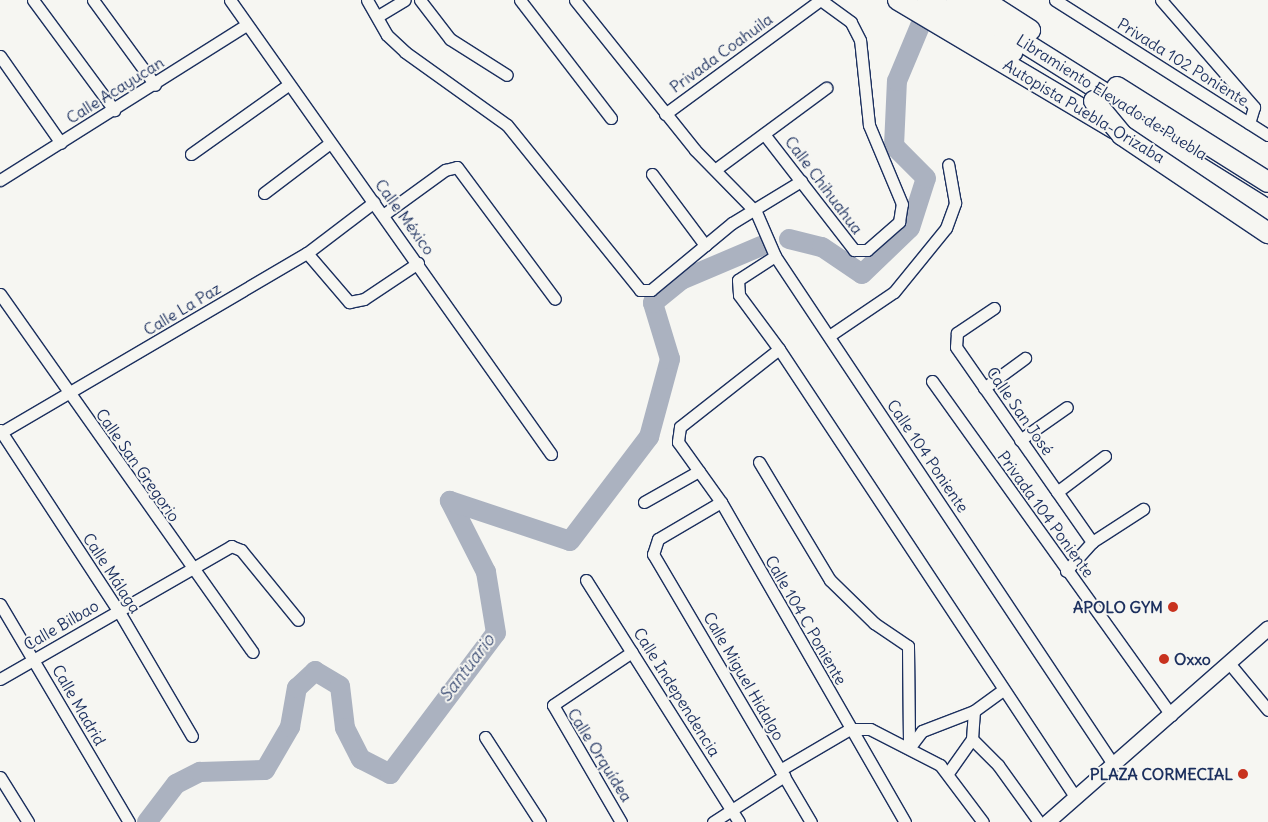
<!DOCTYPE html>
<meta charset="utf-8">
<style>
body{margin:0}
#map{position:relative;width:1268px;height:822px;overflow:hidden;background:#f6f6f2;font-family:Delius,sans-serif}
div>[style]{position:absolute}
[style*='--x']{left:calc(var(--x)*1px);top:calc(var(--y)*1px);width:calc(var(--w)*1px);rotate:calc(var(--a)*1deg)}
.river>*{height:20px;margin:-10px;padding:0 10px;transform-origin:10px;border-radius:10px;background:#abb2c0}
.roads{filter:drop-shadow(1px 0 #1b2f5e) drop-shadow(-1px 0 #1b2f5e) drop-shadow(0 1px #1b2f5e) drop-shadow(0 -1px #1b2f5e)}
.minor>*{height:11px;margin:-5.5px;padding:0 5.5px;transform-origin:5.5px;border-radius:5.5px;background:#f6f6f2}
.tertiary>*{height:14px;margin:-7px;padding:0 7px;transform-origin:7px;border-radius:7px;background:#f6f6f2}
.motorway>*{height:20px;margin:-10px;padding:0 10px;transform-origin:10px;border-radius:10px;background:#f6f6f2}
.bridges{filter:drop-shadow(1px 0 #1b2f5e) drop-shadow(-1px 0 #1b2f5e) drop-shadow(0 1px #1b2f5e) drop-shadow(0 -1px #1b2f5e)}
.motorway-bridge>*{height:20px;margin:-10px;padding:0 10px;transform-origin:10px;border-radius:10px;background:#f6f6f2}
.dots>*{width:14px;height:14px;translate:-50% -50%;box-sizing:border-box;border:2px solid #f6f6f2;border-radius:50%}
span{translate:-50% -50%;white-space:nowrap;text-align:center;line-height:1.15;-webkit-text-stroke:4px #f6f6f2;paint-order:stroke}
.street-label{font-size:16px;color:#1b2f5e}
.poi-label{font-size:16px;color:#1b2f5e;font-weight:700}
.right{translate:-100% -50%;text-align:right}
.left{translate:0 -50%;text-align:left}
.water-label{font-size:18px;color:#46567b;font-style:italic}
</style>
<div id="map">
<div class="river">
<div style="--x:789;--y:239;--w:34;--a:14"></div>
<div style="--x:822;--y:247;--w:48;--a:34"></div>
<div style="--x:862;--y:274;--w:66;--a:-43.8"></div>
<div style="--x:910;--y:228;--w:52;--a:-72.3"></div>
<div style="--x:926;--y:178;--w:45;--a:-135"></div>
<div style="--x:894;--y:146;--w:65;--a:-87.4"></div>
<div style="--x:897;--y:81;--w:60;--a:-67.3"></div>
<div style="--x:147;--y:822;--w:48;--a:-52.7"></div>
<div style="--x:176;--y:784;--w:27;--a:-27"></div>
<div style="--x:200;--y:772;--w:65;--a:-1.8"></div>
<div style="--x:265;--y:770;--w:50;--a:-59.8"></div>
<div style="--x:290;--y:727;--w:40;--a:-80"></div>
<div style="--x:297;--y:688;--w:25;--a:-43"></div>
<div style="--x:315;--y:671;--w:29;--a:31"></div>
<div style="--x:340;--y:686;--w:42;--a:83.2"></div>
<div style="--x:345;--y:728;--w:35;--a:63"></div>
<div style="--x:361;--y:759;--w:33;--a:27"></div>
<div style="--x:390;--y:774;--w:176;--a:-53.1"></div>
<div style="--x:496;--y:633;--w:62;--a:-99.3"></div>
<div style="--x:486;--y:572;--w:80;--a:-116.9"></div>
<div style="--x:450;--y:501;--w:126;--a:18.4"></div>
<div style="--x:570;--y:541;--w:131;--a:-52.8"></div>
<div style="--x:649;--y:437;--w:81;--a:-74.9"></div>
<div style="--x:670;--y:359;--w:59;--a:-106.9"></div>
<div style="--x:653;--y:303;--w:36;--a:-39"></div>
<div style="--x:681;--y:280;--w:87;--a:-23"></div>
</div>
<div class="roads">
<div class="minor">
<div style="--x:33;--y:0;--w:137;--a:53.6"></div>
<div style="--x:93;--y:0;--w:105;--a:53.9"></div>
<div style="--x:230;--y:0;--w:556;--a:54.74"></div>
<div style="--x:367;--y:0;--w:40;--a:60.3"></div>
<div style="--x:387;--y:35;--w:25;--a:43"></div>
<div style="--x:405;--y:52;--w:125;--a:35.6"></div>
<div style="--x:507;--y:125;--w:212;--a:51.1"></div>
<div style="--x:640;--y:290;--w:11;--a:0"></div>
<div style="--x:651;--y:290;--w:105;--a:-39.6"></div>
<div style="--x:732;--y:223;--w:81;--a:-31.3"></div>
<div style="--x:420;--y:0;--w:49;--a:52.4"></div>
<div style="--x:450;--y:39;--w:67;--a:32.3"></div>
<div style="--x:520;--y:0;--w:149;--a:52.4"></div>
<div style="--x:575;--y:0;--w:192;--a:51.3"></div>
<div style="--x:695;--y:150;--w:87;--a:45.5"></div>
<div style="--x:756;--y:212;--w:48;--a:66.6"></div>
<div style="--x:775;--y:256;--w:610;--a:56.36"></div>
<div style="--x:1055;--y:0;--w:252;--a:32.4"></div>
<div style="--x:1161;--y:0;--w:142;--a:49"></div>
<div style="--x:1254;--y:107;--w:17;--a:107"></div>
<div style="--x:378;--y:16;--w:31;--a:-31"></div>
<div style="--x:0;--y:56;--w:106;--a:55"></div>
<div style="--x:665;--y:114;--w:192;--a:-36.3"></div>
<div style="--x:764;--y:134;--w:147;--a:52.2"></div>
<div style="--x:854;--y:250;--w:13;--a:0"></div>
<div style="--x:867;--y:250;--w:43;--a:-41.2"></div>
<div style="--x:899;--y:222;--w:18;--a:-81"></div>
<div style="--x:902;--y:204;--w:86;--a:-112.7"></div>
<div style="--x:869;--y:125;--w:85;--a:-96"></div>
<div style="--x:860;--y:40;--w:20;--a:-117"></div>
<div style="--x:851;--y:22;--w:37;--a:-144"></div>
<div style="--x:191;--y:154;--w:119;--a:-35.4"></div>
<div style="--x:716;--y:169;--w:137;--a:-36.4"></div>
<div style="--x:652;--y:174;--w:89;--a:53.3"></div>
<div style="--x:0;--y:180;--w:291;--a:-32.2"></div>
<div style="--x:264;--y:193;--w:83;--a:-37.1"></div>
<div style="--x:383;--y:215;--w:77;--a:-36"></div>
<div style="--x:445;--y:170;--w:12;--a:-14"></div>
<div style="--x:457;--y:167;--w:164;--a:53.4"></div>
<div style="--x:307;--y:253;--w:65;--a:49.4"></div>
<div style="--x:349;--y:302;--w:15;--a:-11"></div>
<div style="--x:364;--y:299;--w:65;--a:-33.7"></div>
<div style="--x:775;--y:256;--w:44;--a:147"></div>
<div style="--x:738;--y:280;--w:15;--a:86"></div>
<div style="--x:739;--y:295;--w:67;--a:53.5"></div>
<div style="--x:779;--y:349;--w:538;--a:56.52"></div>
<div style="--x:0;--y:294;--w:438;--a:54.8"></div>
<div style="--x:994;--y:308;--w:45;--a:146"></div>
<div style="--x:957;--y:333;--w:14;--a:94"></div>
<div style="--x:956;--y:347;--w:238;--a:55.1"></div>
<div style="--x:829;--y:336;--w:78;--a:-34.1"></div>
<div style="--x:894;--y:292;--w:82;--a:-50.9"></div>
<div style="--x:946;--y:228;--w:27;--a:-70"></div>
<div style="--x:955;--y:203;--w:39;--a:-100"></div>
<div style="--x:779;--y:349;--w:126;--a:141.8"></div>
<div style="--x:680;--y:427;--w:15;--a:98"></div>
<div style="--x:678;--y:442;--w:74;--a:54.4"></div>
<div style="--x:721;--y:502;--w:369;--a:60.1"></div>
<div style="--x:932;--y:381;--w:411;--a:54.4"></div>
<div style="--x:984;--y:388;--w:51;--a:-36.2"></div>
<div style="--x:0;--y:430;--w:215;--a:56.8"></div>
<div style="--x:118;--y:610;--w:146;--a:59.6"></div>
<div style="--x:0;--y:433;--w:356;--a:-30.4"></div>
<div style="--x:307;--y:253;--w:84;--a:-37.3"></div>
<div style="--x:1020;--y:440;--w:57;--a:-35.1"></div>
<div style="--x:759;--y:462;--w:138;--a:59"></div>
<div style="--x:830;--y:580;--w:62;--a:44.3"></div>
<div style="--x:874;--y:623;--w:41;--a:34.1"></div>
<div style="--x:908;--y:646;--w:102;--a:89.4"></div>
<div style="--x:1057;--y:492;--w:60;--a:-36.9"></div>
<div style="--x:644;--y:502;--w:63;--a:-29.4"></div>
<div style="--x:721;--y:502;--w:73;--a:149.6"></div>
<div style="--x:658;--y:539;--w:16;--a:108"></div>
<div style="--x:653;--y:554;--w:311;--a:59.5"></div>
<div style="--x:1066;--y:571;--w:39;--a:-48"></div>
<div style="--x:1092;--y:542;--w:61;--a:-32.9"></div>
<div style="--x:586;--y:580;--w:286;--a:57.7"></div>
<div style="--x:0;--y:604;--w:253;--a:59.4"></div>
<div style="--x:1229;--y:663;--w:61;--a:50.3"></div>
<div style="--x:0;--y:679;--w:267;--a:-29.9"></div>
<div style="--x:231;--y:546;--w:11;--a:22"></div>
<div style="--x:241;--y:550;--w:90;--a:50.8"></div>
<div style="--x:485;--y:737;--w:101;--a:57.1"></div>
<div style="--x:972;--y:739;--w:37;--a:45"></div>
<div style="--x:998;--y:765;--w:70;--a:54.3"></div>
<div style="--x:910;--y:747;--w:20;--a:-53"></div>
<div style="--x:922;--y:731;--w:56;--a:-21"></div>
<div style="--x:974;--y:711;--w:34;--a:-36"></div>
<div style="--x:780;--y:770;--w:81;--a:-30.4"></div>
<div style="--x:850;--y:729;--w:20;--a:0"></div>
<div style="--x:870;--y:729;--w:79;--a:27.2"></div>
<div style="--x:940;--y:765;--w:71;--a:53"></div>
<div style="--x:948;--y:773;--w:42;--a:-54.8"></div>
<div style="--x:972;--y:739;--w:28;--a:-86"></div>
<div style="--x:0;--y:777;--w:53;--a:58.1"></div>
<div style="--x:621;--y:822;--w:135;--a:-120.2"></div>
<div style="--x:553;--y:705;--w:95;--a:-33.9"></div>
<div style="--x:713;--y:822;--w:85;--a:-32.9"></div>
</div>
<div class="tertiary">
<div style="--x:1048;--y:822;--w:293;--a:-41.3"></div>
</div>
<div class="motorway">
<div style="--x:898;--y:0;--w:252;--a:30.7"></div>
<div style="--x:927;--y:0;--w:100;--a:31.2"></div>
<div style="--x:956;--y:0;--w:203;--a:32.1"></div>
<div style="--x:983;--y:0;--w:56;--a:32.6"></div>
<div style="--x:1117;--y:87;--w:178;--a:32.2"></div>
<div style="--x:1104;--y:108;--w:193;--a:31.9"></div>
</div>
</div>
<div class="bridges">
<div class="motorway-bridge">
<div style="--x:1094;--y:101;--w:44;--a:50.5"></div>
<div style="--x:1122;--y:135;--w:176;--a:33.9"></div>
</div>
</div>
<div class="dots">
<div style="left:1173px;top:607px;background:#c8321e"></div>
<div style="left:1164px;top:659px;background:#c8321e"></div>
<div style="left:1243px;top:774px;background:#c8321e"></div>
</div>
<div class="street-label">
<span style="left:721px;top:53px;rotate:-36deg">Privada Coahuila</span>
<span style="left:1183px;top:62px;rotate:32deg">Privada 102 Poniente</span>
<span style="left:115px;top:90px;rotate:-32deg">Calle Acayucan</span>
<span style="left:1112px;top:97px;rotate:32deg">Libramiento Elevado de Puebla</span>
<span style="left:1084px;top:111px;rotate:31deg">Autopista Puebla-Orizaba</span>
<span style="left:824px;top:185px;rotate:53deg">Calle Chihuahua</span>
<span style="left:405px;top:217px;rotate:54deg">Calle México</span>
<span style="left:182px;top:309px;rotate:-31deg">Calle La Paz</span>
<span style="left:1020px;top:411px;rotate:55deg">Calle San José</span>
<span style="left:928px;top:456px;rotate:56deg">Calle 104 Poniente</span>
<span style="left:138px;top:465px;rotate:55deg">Calle San Gregorio</span>
<span style="left:1046px;top:514px;rotate:54deg">Privada 104 Poniente</span>
<span style="left:112px;top:573px;rotate:57deg">Calle Málaga</span>
<span style="left:806px;top:620px;rotate:60deg">Calle 104 C Poniente</span>
<span style="left:61px;top:625px;rotate:-30deg">Calle Bilbao</span>
<span style="left:744px;top:676px;rotate:60deg">Calle Miguel Hidalgo</span>
<span style="left:677px;top:692px;rotate:58deg">Calle Independencia</span>
<span style="left:79px;top:705px;rotate:60deg">Calle Madrid</span>
<span style="left:600px;top:755px;rotate:58deg">Calle Orquídea</span>
</div>
<div class="poi-label">
<span class="right" style="left:1163px;top:607px">APOLO GYM</span>
<span class="left" style="left:1174px;top:659px">Oxxo</span>
<span class="right" style="left:1233px;top:774px">PLAZA CORMECIAL</span>
</div>
<div class="water-label">
<span style="left:467px;top:668px;rotate:-53deg">Santuario</span>
</div>
</div>
